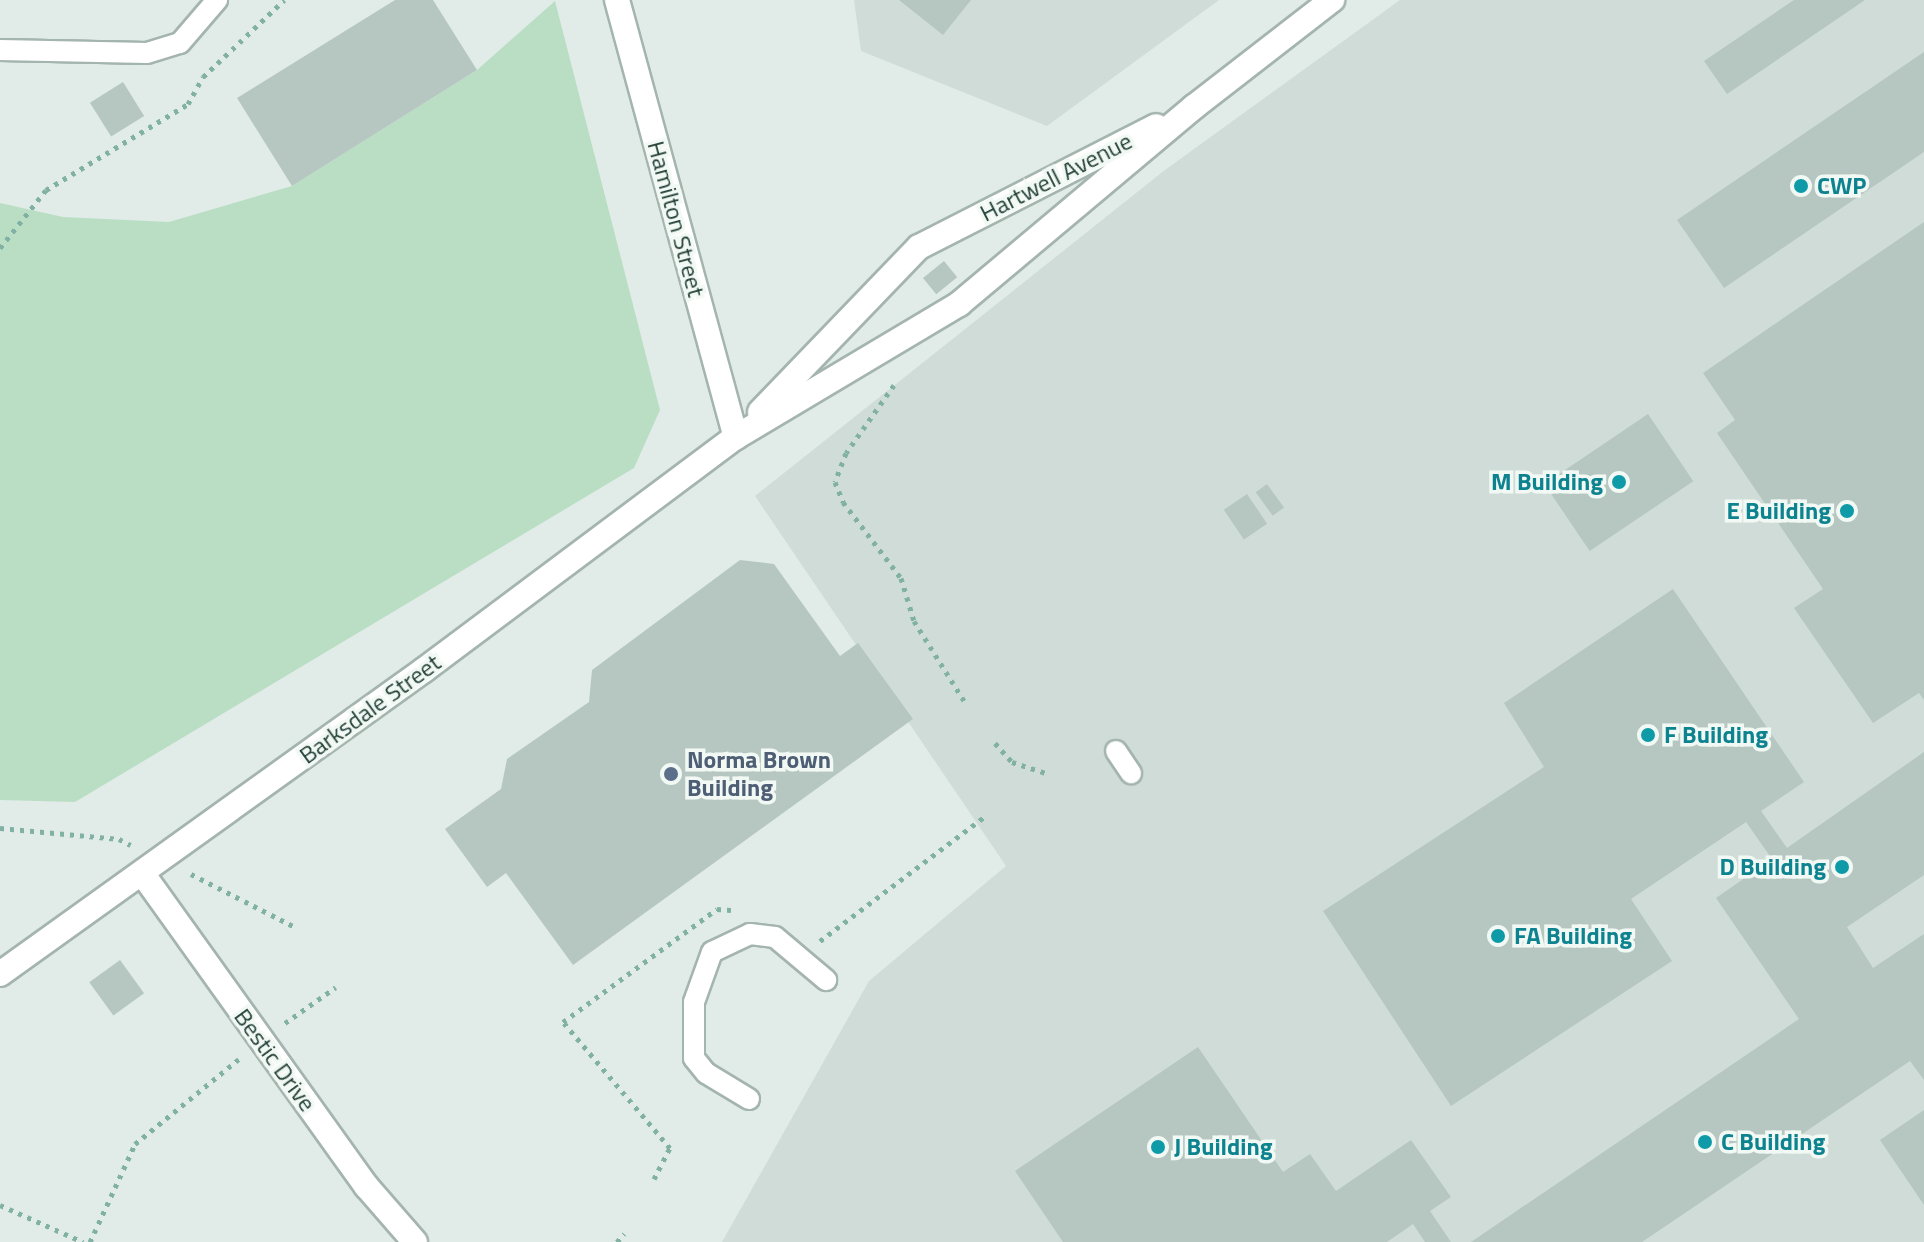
<!DOCTYPE html>
<style>
body{margin:0}
#map{position:relative;width:1924px;height:1242px;overflow:hidden;background:#e1ece8;font-family:"Titillium Web",sans-serif}
div>[style]{position:absolute}
[style*='--x']{left:calc(var(--x)*1px);top:calc(var(--y)*1px);width:calc(var(--w)*1px);rotate:calc(var(--a)*1deg)}
.built>*{inset:0;background:#cfdcd7}
.green>*{inset:0;background:#b9dec4}
.building>*{inset:0;background:#b6c7c1;transform-origin:0 0}
.path>*{height:5px;margin-top:-2.5px;transform-origin:0;background:repeating-linear-gradient(90deg,#81b1a3 0 4px,transparent 0 10px)}
.roads{filter:drop-shadow(2px 0 #a4b4af) drop-shadow(-2px 0 #a4b4af) drop-shadow(0 2px #a4b4af) drop-shadow(0 -2px #a4b4af)}
.lane>*{height:20px;margin:-10px;padding:0 10px;transform-origin:10px;border-radius:10px;background:#fff}
.street>*{height:24px;margin:-12px;padding:0 12px;transform-origin:12px;border-radius:12px;background:#fff}
.secondary>*{height:24px;margin:-12px;padding:0 12px;transform-origin:12px;border-radius:12px;background:#fff}
.dots>*{width:22px;height:22px;translate:-50% -50%;box-sizing:border-box;border:4px solid #f2f9f5;border-radius:50%}
span{translate:-50% -50%;white-space:nowrap;text-align:center;line-height:1.15;-webkit-text-stroke:7px #f2f9f5;paint-order:stroke}
.street-label{font-size:24px;color:#213e36}
.culture-label{font-size:24px;color:#0d838f;font-weight:700}
.left{translate:0 -50%;text-align:left}
.right{translate:-100% -50%;text-align:right}
.service-label{font-size:24px;color:#4e5e75;font-weight:700}
</style>
<div id="map">
<div class="built">
<div style="clip-path:polygon(854px 0,1219px 0,1047px 126px,861px 51px)"></div>
<div style="clip-path:polygon(1400px 0,1924px 0,1924px 1242px,722px 1242px,869px 981px,1006px 866px,755px 496px,1165px 170px)"></div>
</div>
<div class="green">
<div style="clip-path:polygon(555px 1px,660px 410px,634px 468px,75px 802px,0 800px,0 203px,63px 217px,169px 222px,292px 186px,477px 70px)"></div>
</div>
<div class="building">
<div style="clip-path:polygon(395px 0,433px 0,477px 70px,292px 186px,237px 98px)"></div>
<div style="clip-path:polygon(899px 0,971px 0,943px 35px)"></div>
<div style="clip-path:polygon(1794px 0,1865px 0,1727px 94px,1704px 61px)"></div>
<div style="clip-path:polygon(1924px 52px,1924px 152px,1724px 288px,1677px 220px)"></div>
<div style="left:123px;top:82px;width:40px;height:39px;rotate:58deg"></div>
<div style="clip-path:polygon(1924px 222px,1924px 700px,1919px 693px,1873px 723px,1794px 608px,1823px 589px,1717px 433px,1735px 420px,1703px 373px)"></div>
<div style="left:944px;top:261px;width:21px;height:27px;rotate:51deg"></div>
<div style="left:1648px;top:414px;width:81px;height:125px;rotate:56deg"></div>
<div style="left:1267px;top:484px;width:29px;height:14px;rotate:54deg"></div>
<div style="left:1247px;top:494px;width:36px;height:28px;rotate:56deg"></div>
<div style="clip-path:polygon(740px 560px,774px 564px,840px 656px,858px 643px,913px 719px,573px 965px,506px 873px,487px 887px,445px 829px,501px 789px,507px 759px,589px 702px,592px 670px)"></div>
<div style="clip-path:polygon(1673px 589px,1804px 782px,1761px 811px,1787px 848px,1924px 752px,1924px 875px,1847px 927px,1873px 968px,1924px 934px,1924px 1080px,1910px 1061px,1642px 1242px,1471px 1242px,1799px 1019px,1716px 898px,1772px 859px,1746px 822px,1631px 899px,1672px 961px,1451px 1106px,1323px 911px,1544px 767px,1504px 703px)"></div>
<div style="left:120px;top:960px;width:41px;height:38px;rotate:54deg"></div>
<div style="clip-path:polygon(1198px 1047px,1283px 1172px,1310px 1154px,1336px 1191px,1411px 1140px,1451px 1197px,1430px 1211px,1451px 1242px,1425px 1242px,1413px 1224px,1387px 1242px,1063px 1242px,1015px 1171px)"></div>
<div style="clip-path:polygon(1924px 1110px,1924px 1205px,1880px 1140px)"></div>
</div>
<div class="path">
<div style="--x:0;--y:248;--w:74;--a:-51.6"></div>
<div style="--x:46;--y:190;--w:166;--a:-31.2"></div>
<div style="--x:188;--y:104;--w:31;--a:-61"></div>
<div style="--x:203;--y:77;--w:112;--a:-43.5"></div>
<div style="--x:894;--y:385;--w:83;--a:125.2"></div>
<div style="--x:846;--y:453;--w:31;--a:111"></div>
<div style="--x:835;--y:482;--w:22;--a:68"></div>
<div style="--x:843;--y:502;--w:96;--a:52.7"></div>
<div style="--x:901;--y:578;--w:45;--a:73.2"></div>
<div style="--x:914;--y:621;--w:98;--a:57.9"></div>
<div style="--x:995;--y:743;--w:25;--a:48"></div>
<div style="--x:1012;--y:762;--w:35;--a:18"></div>
<div style="--x:0;--y:828;--w:120;--a:5.3"></div>
<div style="--x:119;--y:839;--w:13;--a:27"></div>
<div style="--x:191;--y:874;--w:114;--a:27"></div>
<div style="--x:820;--y:941;--w:207;--a:-37.1"></div>
<div style="--x:285;--y:1023;--w:62;--a:-35.2"></div>
<div style="--x:654;--y:1179;--w:35;--a:-63"></div>
<div style="--x:670;--y:1148;--w:165;--a:-130.3"></div>
<div style="--x:563;--y:1022;--w:191;--a:-36.3"></div>
<div style="--x:717;--y:909;--w:14;--a:4"></div>
<div style="--x:0;--y:1205;--w:91;--a:24"></div>
<div style="--x:90;--y:1242;--w:108;--a:-65.3"></div>
<div style="--x:135;--y:1144;--w:134;--a:-39.3"></div>
<div style="--x:617;--y:1242;--w:11;--a:-49"></div>
</div>
<div class="roads">
<div class="lane">
<div style="--x:0;--y:50;--w:147;--a:1.2"></div>
<div style="--x:147;--y:53;--w:34;--a:-17"></div>
<div style="--x:180;--y:43;--w:57;--a:-49.3"></div>
<div style="--x:1116;--y:751;--w:27;--a:56"></div>
<div style="--x:749;--y:1099;--w:50;--a:-148.8"></div>
<div style="--x:706;--y:1073;--w:19;--a:-129"></div>
<div style="--x:694;--y:1058;--w:56;--a:-90"></div>
<div style="--x:694;--y:1002;--w:53;--a:-70.2"></div>
<div style="--x:712;--y:952;--w:42;--a:-25.3"></div>
<div style="--x:750;--y:934;--w:25;--a:7"></div>
<div style="--x:775;--y:937;--w:67;--a:40.1"></div>
</div>
<div class="street">
<div style="--x:617;--y:0;--w:453;--a:74.8"></div>
<div style="--x:142;--y:873;--w:386;--a:54.4"></div>
<div style="--x:367;--y:1187;--w:73;--a:48.9"></div>
</div>
<div class="secondary">
<div style="--x:760;--y:412;--w:229;--a:-46.1"></div>
<div style="--x:919;--y:247;--w:266;--a:-27"></div>
<div style="--x:0;--y:974;--w:522;--a:-35.64"></div>
<div style="--x:424;--y:670;--w:389;--a:-36.8"></div>
<div style="--x:736;--y:437;--w:260;--a:-30.8"></div>
<div style="--x:959;--y:304;--w:307;--a:-40"></div>
<div style="--x:1194;--y:107;--w:175;--a:-37.8"></div>
</div>
</div>
<div class="dots">
<div style="left:1801px;top:186px;background:#0f9aa8"></div>
<div style="left:1619px;top:482px;background:#0f9aa8"></div>
<div style="left:1847px;top:511px;background:#0f9aa8"></div>
<div style="left:1648px;top:735px;background:#0f9aa8"></div>
<div style="left:671px;top:774px;background:#5c6f8a"></div>
<div style="left:1842px;top:867px;background:#0f9aa8"></div>
<div style="left:1498px;top:936px;background:#0f9aa8"></div>
<div style="left:1705px;top:1142px;background:#0f9aa8"></div>
<div style="left:1158px;top:1147px;background:#0f9aa8"></div>
</div>
<div class="street-label">
<span style="left:1056px;top:177px;rotate:-27deg">Hartwell Avenue</span>
<span style="left:676px;top:219px;rotate:75deg">Hamilton Street</span>
<span style="left:370px;top:709px;rotate:-36deg">Barksdale Street</span>
<span style="left:275px;top:1060px;rotate:54deg">Bestic Drive</span>
</div>
<div class="culture-label">
<span class="left" style="left:1817px;top:186px">CWP</span>
<span class="right" style="left:1603px;top:482px">M Building</span>
<span class="right" style="left:1831px;top:511px">E Building</span>
<span class="left" style="left:1664px;top:735px">F Building</span>
<span class="right" style="left:1826px;top:867px">D Building</span>
<span class="left" style="left:1514px;top:936px">FA Building</span>
<span class="left" style="left:1721px;top:1142px">C Building</span>
<span class="left" style="left:1174px;top:1147px">J Building</span>
</div>
<div class="service-label">
<span class="left" style="left:687px;top:774px">Norma Brown<br>Building</span>
</div>
</div>
